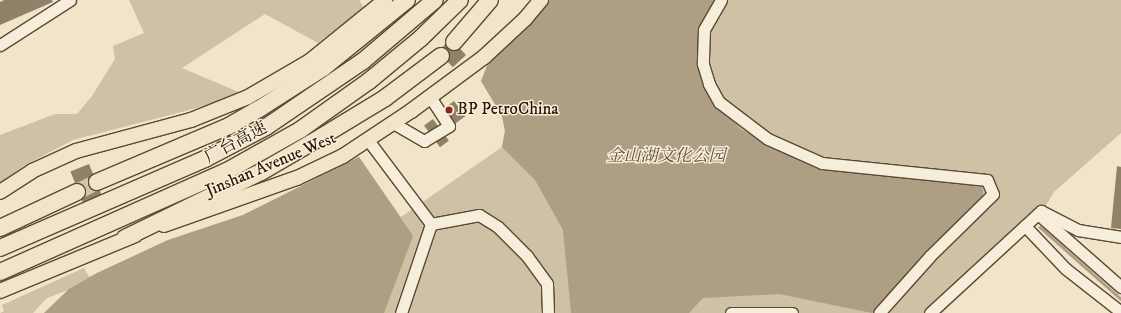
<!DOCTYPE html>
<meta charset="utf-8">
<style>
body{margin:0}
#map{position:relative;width:1121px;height:313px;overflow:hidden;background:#f2e4c8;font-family:"IM FELL DW Pica","Noto Serif SC",serif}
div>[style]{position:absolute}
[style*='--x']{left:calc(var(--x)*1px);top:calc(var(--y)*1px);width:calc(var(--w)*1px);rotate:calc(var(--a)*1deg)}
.green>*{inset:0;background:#cfc1a6}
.water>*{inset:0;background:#ad9e84}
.stream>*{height:2.5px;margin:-1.25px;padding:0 1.25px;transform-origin:1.25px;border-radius:1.25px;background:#ad9e84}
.building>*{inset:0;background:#908168;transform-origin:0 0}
.highway-tunnel>*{height:16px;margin-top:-8px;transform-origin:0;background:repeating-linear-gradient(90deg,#d3c5aa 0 16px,transparent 0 24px)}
.roads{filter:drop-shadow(1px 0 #594a32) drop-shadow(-1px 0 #594a32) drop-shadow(0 1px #594a32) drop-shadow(0 -1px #594a32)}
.minor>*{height:11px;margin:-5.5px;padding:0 5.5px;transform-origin:5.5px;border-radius:5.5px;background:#f7eddb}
.major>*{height:14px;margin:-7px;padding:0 7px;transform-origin:7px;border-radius:7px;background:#f2e4c8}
.highway>*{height:16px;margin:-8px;padding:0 8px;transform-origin:8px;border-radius:8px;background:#f2e4c8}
.dots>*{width:11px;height:11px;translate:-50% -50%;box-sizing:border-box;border:2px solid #f7eddb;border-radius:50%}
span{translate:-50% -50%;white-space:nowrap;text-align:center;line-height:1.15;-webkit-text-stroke:3px #f7eddb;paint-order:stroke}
.poi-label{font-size:17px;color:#261600}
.left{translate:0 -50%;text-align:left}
.street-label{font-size:17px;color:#261600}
.park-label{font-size:17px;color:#61523a;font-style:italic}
</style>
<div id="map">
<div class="green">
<div style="clip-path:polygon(129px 0,359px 0,364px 8px,318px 43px,265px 14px,182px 68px,241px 93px,197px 108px,73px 140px,25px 165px,0 183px,0 135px,55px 114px,77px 114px,92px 96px,115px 59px,113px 46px,144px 33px)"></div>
<div style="clip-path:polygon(547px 0,1121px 0,1121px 133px,1054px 192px,1045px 207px,1050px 212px,942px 313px,44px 313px,68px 290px,47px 298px,33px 313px,0 313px,4px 311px,2px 305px,84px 268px,89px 277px,168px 240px,243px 215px,359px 157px,401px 217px,502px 147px,505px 131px,502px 116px,481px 81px,487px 66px)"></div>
</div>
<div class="water">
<div style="clip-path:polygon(547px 0,714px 0,699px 29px,698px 69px,710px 99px,742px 130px,820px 170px,980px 185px,983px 189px,983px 198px,938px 241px,872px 313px,779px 294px,703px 298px,689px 313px,571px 313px,563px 230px,535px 180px,502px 147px,505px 131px,502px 116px,481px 81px,487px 66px)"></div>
<div style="clip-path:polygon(359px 157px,413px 236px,384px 313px,44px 313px,69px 289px,97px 273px,168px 240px,243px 215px)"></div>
</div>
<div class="stream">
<div style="--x:1040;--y:227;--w:108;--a:41.6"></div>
</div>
<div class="building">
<div style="clip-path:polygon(4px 0,52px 0,53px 2px,0 25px,0 2px)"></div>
<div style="left:451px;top:39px;width:22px;height:18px;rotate:47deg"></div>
<div style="left:454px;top:101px;width:19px;height:13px;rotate:54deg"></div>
<div style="left:433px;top:119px;width:27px;height:11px;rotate:54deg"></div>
<div style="left:89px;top:164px;width:38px;height:20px;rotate:68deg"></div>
<div style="clip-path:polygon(1117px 166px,1121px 167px,1121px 229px,1111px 228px)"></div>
</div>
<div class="highway-tunnel">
<div style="--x:77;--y:192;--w:22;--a:-27"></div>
</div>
<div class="roads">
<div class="minor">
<div style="--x:721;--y:0;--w:34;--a:120"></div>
<div style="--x:704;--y:30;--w:34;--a:92"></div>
<div style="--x:703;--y:64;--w:21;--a:73"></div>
<div style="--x:709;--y:84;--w:21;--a:61"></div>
<div style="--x:719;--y:102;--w:61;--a:37.1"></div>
<div style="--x:768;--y:139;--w:59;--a:24"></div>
<div style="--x:822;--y:163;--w:166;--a:5.9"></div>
<div style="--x:987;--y:180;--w:15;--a:67"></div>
<div style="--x:993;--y:194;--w:88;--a:135.5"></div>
<div style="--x:930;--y:256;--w:76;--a:131.8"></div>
<div style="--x:0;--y:45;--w:83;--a:-32.7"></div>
<div style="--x:393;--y:123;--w:36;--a:30"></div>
<div style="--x:424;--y:141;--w:29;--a:-31"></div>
<div style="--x:449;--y:126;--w:35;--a:-123"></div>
<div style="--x:368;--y:140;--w:105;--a:53.1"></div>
<div style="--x:1038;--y:214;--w:111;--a:41.3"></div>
<div style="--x:1025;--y:226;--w:59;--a:46.4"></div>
<div style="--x:1066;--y:269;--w:70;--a:38"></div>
<div style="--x:401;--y:313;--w:94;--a:-71.4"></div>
<div style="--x:431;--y:224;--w:49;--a:-10.6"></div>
<div style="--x:479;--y:215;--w:22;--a:32"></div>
<div style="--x:498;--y:227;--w:41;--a:45"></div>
<div style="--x:527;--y:256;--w:34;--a:54"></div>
<div style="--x:547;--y:284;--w:29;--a:88"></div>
<div style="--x:731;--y:313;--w:61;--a:0"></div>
<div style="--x:930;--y:313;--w:151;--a:-42.6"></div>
<div style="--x:1041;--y:211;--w:42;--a:27.2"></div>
<div style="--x:1078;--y:230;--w:44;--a:9.2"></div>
</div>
<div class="major">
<div style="--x:0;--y:192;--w:38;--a:-33"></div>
<div style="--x:32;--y:171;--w:48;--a:-24.4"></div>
<div style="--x:76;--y:151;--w:119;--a:-15.1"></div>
<div style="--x:191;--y:120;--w:61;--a:-22"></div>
<div style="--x:248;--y:97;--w:72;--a:-30.1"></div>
<div style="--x:310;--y:61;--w:97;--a:-39.1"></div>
<div style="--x:164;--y:225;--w:141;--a:-19.5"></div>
<div style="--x:297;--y:178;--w:51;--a:-25.6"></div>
<div style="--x:343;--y:156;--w:82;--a:-33.5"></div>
<div style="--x:411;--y:111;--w:91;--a:-36.5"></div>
<div style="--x:484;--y:57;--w:56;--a:-42.8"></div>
<div style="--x:525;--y:19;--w:25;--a:-50"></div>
<div style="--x:0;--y:291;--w:146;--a:-22.5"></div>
</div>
<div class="highway">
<div style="--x:454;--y:42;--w:55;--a:-49.4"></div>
<div style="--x:97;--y:182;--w:143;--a:-23"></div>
<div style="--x:229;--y:126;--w:34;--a:-30"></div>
<div style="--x:259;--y:109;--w:76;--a:-32.6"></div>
<div style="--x:323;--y:68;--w:108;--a:-39"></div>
<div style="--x:0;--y:228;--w:85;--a:-25.1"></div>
<div style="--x:125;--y:238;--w:151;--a:-25.9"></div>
<div style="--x:261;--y:172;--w:58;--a:-30.1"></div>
<div style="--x:311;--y:143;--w:87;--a:-31.3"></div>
<div style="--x:385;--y:98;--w:70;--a:-36.9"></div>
<div style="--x:0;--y:248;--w:223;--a:-23.5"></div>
<div style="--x:205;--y:159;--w:69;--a:-27.7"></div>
<div style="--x:266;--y:127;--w:117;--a:-34.2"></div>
<div style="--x:363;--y:61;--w:94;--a:-40.3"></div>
<div style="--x:0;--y:272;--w:248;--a:-24"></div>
<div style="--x:227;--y:171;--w:84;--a:-29.3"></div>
<div style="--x:300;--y:130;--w:85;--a:-35.4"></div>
<div style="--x:369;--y:81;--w:67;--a:-39.6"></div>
<div style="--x:421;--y:38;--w:54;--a:-44.3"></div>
</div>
</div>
<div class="dots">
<div style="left:449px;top:110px;background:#8f2418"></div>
</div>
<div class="poi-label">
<span class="left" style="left:457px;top:110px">BP PetroChina</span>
</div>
<div class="street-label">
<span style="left:236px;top:143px;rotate:-28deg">广台高速</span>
<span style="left:271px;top:165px;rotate:-23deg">Jinshan Avenue West</span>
</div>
<div class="park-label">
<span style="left:666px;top:157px">金山湖文化公园</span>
</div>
</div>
